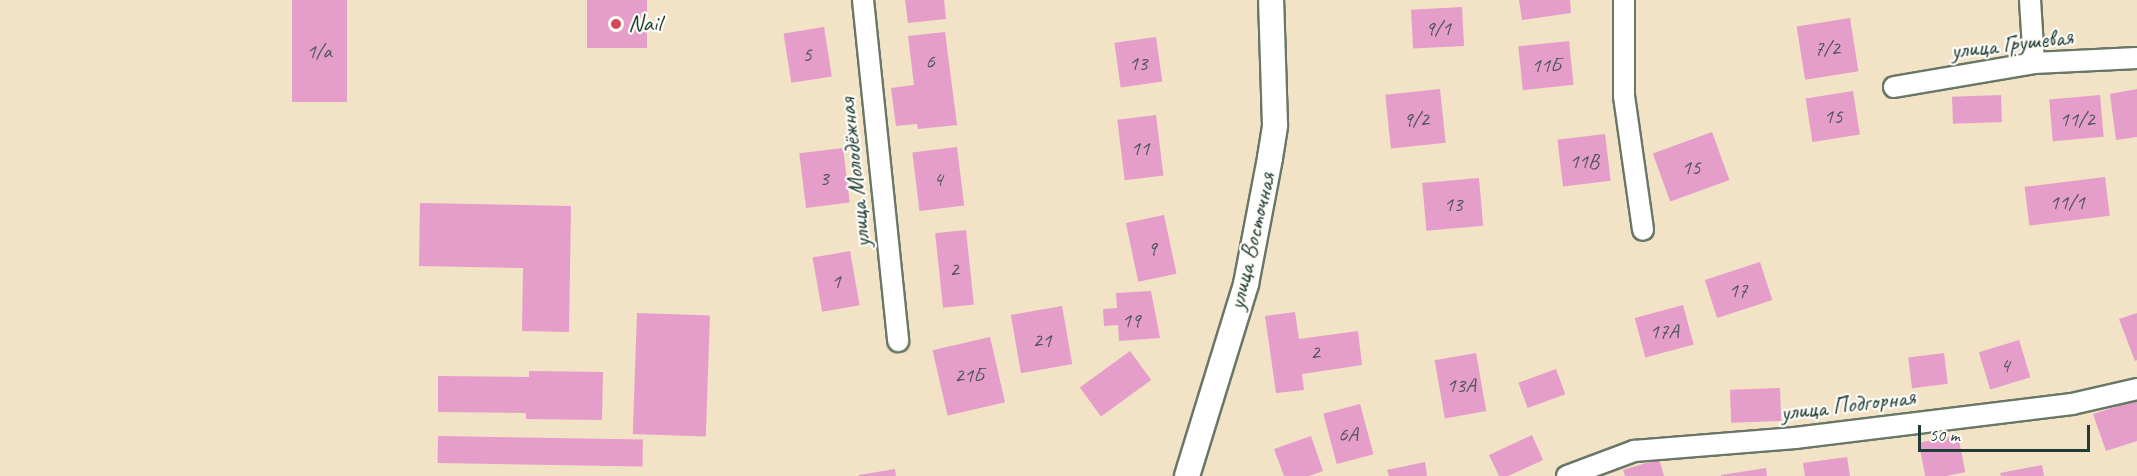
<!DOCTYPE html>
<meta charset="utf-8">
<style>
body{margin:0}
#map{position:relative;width:2137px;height:476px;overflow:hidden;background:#f2e2c6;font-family:Caveat,sans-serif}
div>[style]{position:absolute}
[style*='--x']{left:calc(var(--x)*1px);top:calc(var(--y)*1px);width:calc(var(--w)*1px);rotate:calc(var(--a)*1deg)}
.building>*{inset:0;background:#e59dca;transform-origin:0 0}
.roads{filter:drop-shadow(2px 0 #697767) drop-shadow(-2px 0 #697767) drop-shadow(0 2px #697767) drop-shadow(0 -2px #697767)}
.minor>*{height:20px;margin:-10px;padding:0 10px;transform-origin:10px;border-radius:10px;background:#fff}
.tertiary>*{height:24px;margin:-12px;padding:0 12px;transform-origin:12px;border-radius:12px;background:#fff}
.dots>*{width:16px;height:16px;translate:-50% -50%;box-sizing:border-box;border:3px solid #fdfcf7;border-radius:50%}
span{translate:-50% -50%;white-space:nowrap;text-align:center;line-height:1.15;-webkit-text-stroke:4.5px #fdfcf7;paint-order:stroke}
.number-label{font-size:21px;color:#50555a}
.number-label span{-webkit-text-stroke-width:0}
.poi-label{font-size:24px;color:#1f3d34}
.left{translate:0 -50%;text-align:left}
.street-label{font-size:24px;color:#1f3d34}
.scale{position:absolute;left:1918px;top:425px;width:172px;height:27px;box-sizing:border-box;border:3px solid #1f3d34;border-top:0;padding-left:8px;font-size:18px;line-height:21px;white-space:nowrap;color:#1f3d34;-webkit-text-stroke:4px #fdfcf7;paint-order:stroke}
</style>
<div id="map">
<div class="building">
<div style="left:292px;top:0;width:55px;height:102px"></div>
<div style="left:587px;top:0;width:60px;height:48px"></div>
<div style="clip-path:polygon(905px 0,944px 0,946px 19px,908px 23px)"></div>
<div style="clip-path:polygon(1519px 0,1570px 0,1571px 13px,1522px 20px)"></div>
<div style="left:1462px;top:7px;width:39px;height:51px;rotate:87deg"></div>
<div style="left:1850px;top:18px;width:54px;height:54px;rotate:81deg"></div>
<div style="left:824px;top:27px;width:50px;height:41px;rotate:81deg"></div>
<div style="clip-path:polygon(945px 32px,957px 125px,918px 129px,917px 124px,896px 126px,891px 88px,914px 85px,908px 36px)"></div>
<div style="left:1156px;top:37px;width:45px;height:42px;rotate:82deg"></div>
<div style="left:1569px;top:41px;width:44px;height:51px;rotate:84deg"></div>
<div style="left:1440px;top:89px;width:54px;height:55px;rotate:84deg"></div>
<div style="clip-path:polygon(2137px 89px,2137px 137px,2116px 140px,2110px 94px)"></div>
<div style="left:1853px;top:91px;width:44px;height:48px;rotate:81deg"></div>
<div style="left:2001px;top:95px;width:27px;height:49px;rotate:88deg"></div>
<div style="left:2100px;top:95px;width:42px;height:51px;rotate:85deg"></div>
<div style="left:1156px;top:115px;width:61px;height:39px;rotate:83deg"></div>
<div style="left:1712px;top:132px;width:51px;height:63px;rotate:70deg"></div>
<div style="left:1605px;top:134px;width:47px;height:48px;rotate:83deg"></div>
<div style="left:957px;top:147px;width:59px;height:45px;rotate:83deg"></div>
<div style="left:843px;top:148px;width:55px;height:44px;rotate:83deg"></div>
<div style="left:2105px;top:177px;width:39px;height:81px;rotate:83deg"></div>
<div style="left:1479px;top:178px;width:48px;height:57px;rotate:85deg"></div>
<div style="clip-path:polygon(420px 203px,571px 206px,569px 332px,522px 331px,523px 268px,419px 266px)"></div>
<div style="left:1164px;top:215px;width:60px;height:39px;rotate:78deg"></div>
<div style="left:966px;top:230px;width:75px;height:31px;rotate:84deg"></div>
<div style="left:850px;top:251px;width:55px;height:38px;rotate:80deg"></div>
<div style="left:1760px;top:262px;width:40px;height:58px;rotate:72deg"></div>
<div style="clip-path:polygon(1151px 291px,1160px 338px,1119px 341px,1118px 325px,1104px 326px,1103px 309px,1117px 308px,1116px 293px)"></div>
<div style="left:1683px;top:305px;width:41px;height:50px;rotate:75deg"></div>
<div style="left:1062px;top:306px;width:59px;height:52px;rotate:80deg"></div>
<div style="clip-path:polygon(1295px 312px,1299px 339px,1358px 331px,1362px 365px,1302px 374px,1304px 390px,1276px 393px,1265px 316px)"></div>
<div style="left:637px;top:313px;width:73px;height:121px;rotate:2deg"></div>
<div style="clip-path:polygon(2137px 313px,2137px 360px,2135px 361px,2119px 319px)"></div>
<div style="left:990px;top:337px;width:67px;height:59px;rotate:77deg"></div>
<div style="left:2019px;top:340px;width:39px;height:42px;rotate:73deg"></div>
<div style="left:1130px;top:351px;width:36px;height:62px;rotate:54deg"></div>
<div style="left:1476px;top:353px;width:59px;height:42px;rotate:80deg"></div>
<div style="left:1944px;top:353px;width:31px;height:36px;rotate:83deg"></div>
<div style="left:1556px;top:369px;width:27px;height:40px;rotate:70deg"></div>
<div style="clip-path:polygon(529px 371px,603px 372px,602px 420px,526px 419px,526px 413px,438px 412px,438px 376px,529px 377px)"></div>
<div style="left:1780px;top:388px;width:33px;height:50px;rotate:88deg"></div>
<div style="clip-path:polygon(2137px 400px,2137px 441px,2106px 451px,2093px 414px)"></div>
<div style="left:1360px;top:404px;width:52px;height:38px;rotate:75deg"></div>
<div style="clip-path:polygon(1532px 435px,1543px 460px,1508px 476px,1499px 476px,1489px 455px)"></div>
<div style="left:1958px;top:435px;width:38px;height:40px;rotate:79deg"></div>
<div style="left:438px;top:436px;width:205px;height:27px;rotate:1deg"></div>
<div style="clip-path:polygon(1311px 436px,1323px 471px,1309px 476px,1284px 476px,1274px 449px)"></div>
<div style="clip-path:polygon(1847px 457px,1850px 476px,1805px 476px,1803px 463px)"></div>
<div style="clip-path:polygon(1659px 459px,1664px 476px,1625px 476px,1623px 470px)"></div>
<div style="clip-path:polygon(1425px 462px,1427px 476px,1389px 476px,1387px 470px)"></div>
<div style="clip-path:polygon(2042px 465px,2044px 476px,2001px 476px,2000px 473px)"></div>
<div style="clip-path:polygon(1766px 468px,1767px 476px,1721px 476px,1721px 475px)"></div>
<div style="clip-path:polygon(895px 469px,896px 476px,859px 476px,859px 475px)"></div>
</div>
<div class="roads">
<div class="minor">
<div style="--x:863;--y:0;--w:343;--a:84.1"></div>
<div style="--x:1624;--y:0;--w:96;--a:90"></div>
<div style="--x:1624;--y:96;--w:135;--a:81.9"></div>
<div style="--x:2030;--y:0;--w:63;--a:86.4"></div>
<div style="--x:1894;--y:87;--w:142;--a:-9.7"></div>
<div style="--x:2034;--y:63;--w:103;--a:-2.8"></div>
<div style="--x:1567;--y:476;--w:72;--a:-20.5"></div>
<div style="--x:1634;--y:451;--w:162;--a:-4.6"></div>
<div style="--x:1795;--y:438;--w:279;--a:-7"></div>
<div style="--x:2072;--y:404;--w:67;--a:-13"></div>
</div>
<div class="tertiary">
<div style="--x:1187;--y:476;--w:201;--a:-72.9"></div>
<div style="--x:1246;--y:284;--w:128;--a:-79.2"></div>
<div style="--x:1270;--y:158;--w:33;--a:-81"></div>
<div style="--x:1275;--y:125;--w:125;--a:-91.8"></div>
</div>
</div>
<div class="dots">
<div style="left:616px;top:24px;background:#d1495b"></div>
</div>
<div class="number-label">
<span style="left:1438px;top:28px">9/1</span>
<span style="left:1827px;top:48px">7/2</span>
<span style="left:319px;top:51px">1/а</span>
<span style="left:807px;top:54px">5</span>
<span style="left:930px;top:61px">6</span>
<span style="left:1138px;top:63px">13</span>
<span style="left:1546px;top:65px">11Б</span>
<span style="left:1833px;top:116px">15</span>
<span style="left:1416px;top:119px">9/2</span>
<span style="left:2077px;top:119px">11/2</span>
<span style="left:1140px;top:148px">11</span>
<span style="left:1584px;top:161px">11В</span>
<span style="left:1691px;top:167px">15</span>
<span style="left:824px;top:178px">3</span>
<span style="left:938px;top:179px">4</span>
<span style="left:2067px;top:202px">11/1</span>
<span style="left:1453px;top:204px">13</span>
<span style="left:1152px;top:248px">9</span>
<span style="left:954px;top:269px">2</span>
<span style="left:836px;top:281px">1</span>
<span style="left:1738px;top:290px">17</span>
<span style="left:1131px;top:320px">19</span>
<span style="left:1664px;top:331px">17А</span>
<span style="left:1042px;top:340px">21</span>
<span style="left:1315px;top:352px">2</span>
<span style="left:2005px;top:365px">4</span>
<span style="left:969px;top:375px">21Б</span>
<span style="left:1461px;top:385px">13А</span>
<span style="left:1348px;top:434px">6А</span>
</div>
<div class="poi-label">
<span class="left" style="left:628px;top:24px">Nail</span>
</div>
<div class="street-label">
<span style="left:2012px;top:44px;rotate:-7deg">улица Грушевая</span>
<span style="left:855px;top:173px;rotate:-96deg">улица Молодёжная</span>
<span style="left:1252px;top:241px;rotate:-77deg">улица Восточная</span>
<span style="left:1848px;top:405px;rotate:-7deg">улица Подгорная</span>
</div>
<div class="scale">50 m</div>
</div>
